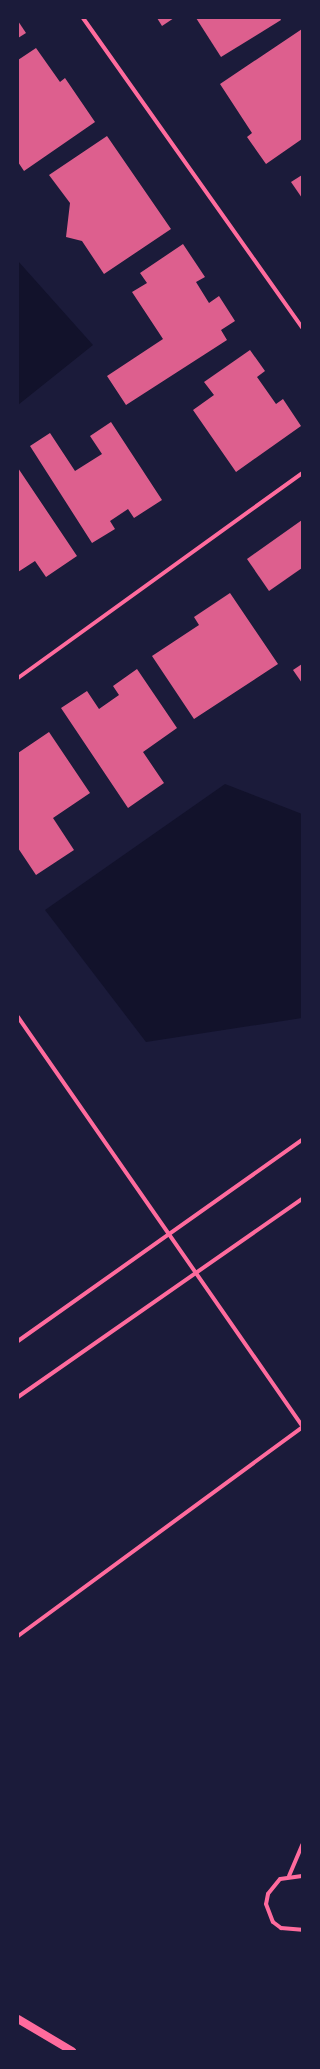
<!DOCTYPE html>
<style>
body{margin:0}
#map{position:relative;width:320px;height:2069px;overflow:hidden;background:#1b1b3a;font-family:"Roboto Condensed",sans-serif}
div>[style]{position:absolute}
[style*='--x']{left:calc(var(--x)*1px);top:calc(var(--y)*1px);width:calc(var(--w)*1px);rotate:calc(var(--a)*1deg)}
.water>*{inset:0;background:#12122b}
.building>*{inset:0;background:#dd5f8e}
.minor>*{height:4px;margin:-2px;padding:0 2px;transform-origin:2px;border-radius:2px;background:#ff6b9d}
.secondary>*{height:8px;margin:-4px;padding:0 4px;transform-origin:4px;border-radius:4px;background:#ff6b9d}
span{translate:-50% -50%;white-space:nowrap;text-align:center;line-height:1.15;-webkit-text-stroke:3px #1b1b3a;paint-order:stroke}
.frame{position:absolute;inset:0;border:19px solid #1b1b3a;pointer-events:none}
</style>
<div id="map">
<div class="water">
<div style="clip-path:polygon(18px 261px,93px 345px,18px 405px)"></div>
<div style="clip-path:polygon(225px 784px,302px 814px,302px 1018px,146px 1042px,45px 910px)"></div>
</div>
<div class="building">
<div style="clip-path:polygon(157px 18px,174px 18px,162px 26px)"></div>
<div style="clip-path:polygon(196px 18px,280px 18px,281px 20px,221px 57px)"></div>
<div style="clip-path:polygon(18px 21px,26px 33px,18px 38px)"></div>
<div style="clip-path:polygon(302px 29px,302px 139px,266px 164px,247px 137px,252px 133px,220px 84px)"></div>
<div style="clip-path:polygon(36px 48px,60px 82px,65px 78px,95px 122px,24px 171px,18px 162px,18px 60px)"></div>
<div style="clip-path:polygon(107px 136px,171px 229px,104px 274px,82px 241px,66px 237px,70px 203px,49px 175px)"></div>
<div style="clip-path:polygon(302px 175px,302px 198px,291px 182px)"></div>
<div style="clip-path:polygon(183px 244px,205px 277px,196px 282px,209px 303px,219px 296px,235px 321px,221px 330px,227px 340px,126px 405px,107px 376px,163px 339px,132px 292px,147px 283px,140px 273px)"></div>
<div style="clip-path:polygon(250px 350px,265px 371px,257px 377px,276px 404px,283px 399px,301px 426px,236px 472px,193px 410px,214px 395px,204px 382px)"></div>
<div style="clip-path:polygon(111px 422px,162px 500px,134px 518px,128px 509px,110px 521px,115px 529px,92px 543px,30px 446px,50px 433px,75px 471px,102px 454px,90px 436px)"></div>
<div style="clip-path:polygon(18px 468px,77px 556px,46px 577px,35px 561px,18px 572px)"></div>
<div style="clip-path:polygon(302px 520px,302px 568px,269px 591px,247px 559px)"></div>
<div style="clip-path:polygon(230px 593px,278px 664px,194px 719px,152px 656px,199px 625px,194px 617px)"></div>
<div style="clip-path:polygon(302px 664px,302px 683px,293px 670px)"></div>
<div style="clip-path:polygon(137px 669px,177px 728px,143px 752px,164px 783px,128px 808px,61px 708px,87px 691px,99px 709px,119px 695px,113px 686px)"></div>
<div style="clip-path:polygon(49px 732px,90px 793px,53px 818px,74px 850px,36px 875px,18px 848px,18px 753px)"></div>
</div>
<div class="minor">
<div style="--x:83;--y:18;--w:379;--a:54.7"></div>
<div style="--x:18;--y:678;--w:350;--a:-35.8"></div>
<div style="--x:18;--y:1017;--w:497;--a:55.2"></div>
<div style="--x:18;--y:1341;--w:348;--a:-35.3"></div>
<div style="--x:18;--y:1397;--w:346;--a:-34.9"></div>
<div style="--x:18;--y:1636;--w:353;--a:-36.3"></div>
<div style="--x:289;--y:1876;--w:34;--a:-67"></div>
<div style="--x:302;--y:1876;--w:22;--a:172"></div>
<div style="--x:280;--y:1879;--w:19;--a:129"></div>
<div style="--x:268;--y:1894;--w:10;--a:101"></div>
<div style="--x:266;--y:1904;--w:19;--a:69"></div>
<div style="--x:273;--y:1922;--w:10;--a:37"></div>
<div style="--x:281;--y:1928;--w:21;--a:5"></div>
</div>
<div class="secondary">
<div style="--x:18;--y:2019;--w:63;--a:30.7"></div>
</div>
<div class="frame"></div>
</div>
